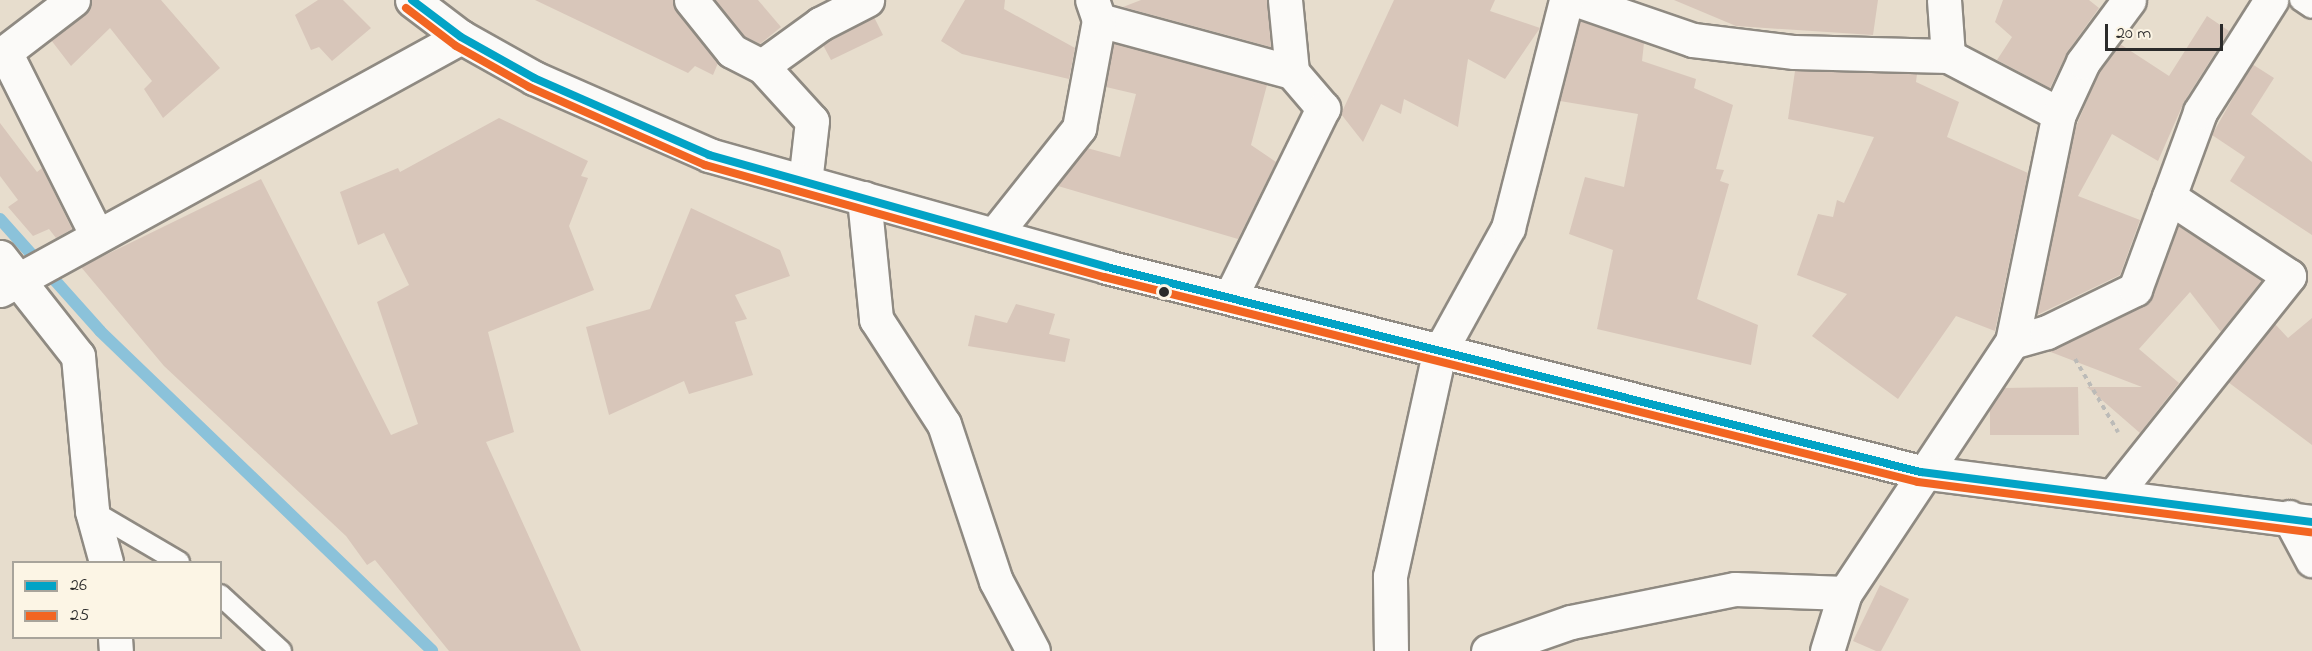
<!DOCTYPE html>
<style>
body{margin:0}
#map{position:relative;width:2312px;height:651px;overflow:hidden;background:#e7ddcd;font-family:"Indie Flower",sans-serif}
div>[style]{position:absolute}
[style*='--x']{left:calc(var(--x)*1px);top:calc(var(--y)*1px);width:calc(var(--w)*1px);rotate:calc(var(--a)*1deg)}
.stream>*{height:12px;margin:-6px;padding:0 6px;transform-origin:6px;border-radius:6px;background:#8bc2da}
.building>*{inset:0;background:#d8c6ba}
.path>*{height:4px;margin-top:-2px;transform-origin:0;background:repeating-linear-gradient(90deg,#bcbbb8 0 4.5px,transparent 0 9px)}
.roads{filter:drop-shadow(2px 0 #8f8a82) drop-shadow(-2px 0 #8f8a82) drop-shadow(0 2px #8f8a82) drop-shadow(0 -2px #8f8a82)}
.service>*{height:20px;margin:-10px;padding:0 10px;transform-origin:10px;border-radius:10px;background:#fbfaf8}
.minor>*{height:33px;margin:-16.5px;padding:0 16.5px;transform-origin:16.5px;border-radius:16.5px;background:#fbfaf8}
.tertiary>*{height:33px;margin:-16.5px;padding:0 16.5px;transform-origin:16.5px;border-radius:16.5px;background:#fbfaf8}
.trunk>*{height:33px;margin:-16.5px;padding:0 16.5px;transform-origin:16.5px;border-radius:16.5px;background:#fbfaf8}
.bus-1>*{height:8px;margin:-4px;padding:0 4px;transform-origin:4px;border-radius:4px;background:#02a3c6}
.bus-2>*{height:8px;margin:-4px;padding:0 4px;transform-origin:4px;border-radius:4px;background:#f26522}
.dots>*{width:16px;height:16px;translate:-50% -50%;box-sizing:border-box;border:3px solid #fcf5e5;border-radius:50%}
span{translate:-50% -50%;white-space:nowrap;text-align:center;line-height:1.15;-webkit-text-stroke:4.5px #fcf5e5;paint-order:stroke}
.legend{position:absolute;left:12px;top:561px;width:210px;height:78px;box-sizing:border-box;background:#fcf5e5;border:2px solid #a8a49b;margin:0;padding:8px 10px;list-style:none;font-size:18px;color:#2b2b2b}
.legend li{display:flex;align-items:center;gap:12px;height:30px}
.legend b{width:30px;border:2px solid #a8a49b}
.scale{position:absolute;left:2105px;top:24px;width:118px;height:27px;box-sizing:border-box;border:3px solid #2b2b2b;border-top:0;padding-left:8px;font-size:18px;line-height:21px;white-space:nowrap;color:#2b2b2b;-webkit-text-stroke:4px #fcf5e5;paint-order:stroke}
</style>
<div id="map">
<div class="stream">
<div style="--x:0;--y:219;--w:150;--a:48.2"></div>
<div style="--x:100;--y:331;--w:461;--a:43.9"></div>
</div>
<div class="building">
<div style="clip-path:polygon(91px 0,161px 0,220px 68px,163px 118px,144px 89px,152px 81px,110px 28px,71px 66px,51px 40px,85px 14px)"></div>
<div style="clip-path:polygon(318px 0,343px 0,371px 28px,332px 61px,319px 47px,311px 50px,295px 15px)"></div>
<div style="clip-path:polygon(535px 0,673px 0,718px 63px,713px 75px,695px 66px,688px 73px)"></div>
<div style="clip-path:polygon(715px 0,758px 0,781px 27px,760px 44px,744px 36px)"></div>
<div style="clip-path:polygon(965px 0,1005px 0,1004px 9px,1075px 48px,1069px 79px,962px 54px,941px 41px)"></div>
<div style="clip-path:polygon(1141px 0,1267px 0,1271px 47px,1123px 7px)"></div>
<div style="clip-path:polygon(1394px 0,1495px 0,1490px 11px,1540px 28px,1505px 79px,1468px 59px,1458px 127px,1404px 99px,1401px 114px,1381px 104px,1363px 142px,1341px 114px)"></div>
<div style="clip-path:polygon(1674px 0,1878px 0,1873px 35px,1736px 26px)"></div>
<div style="clip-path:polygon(2003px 0,2089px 0,2099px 8px,2068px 51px,2050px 88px,1997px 60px,2012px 37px,1995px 22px)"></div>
<div style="clip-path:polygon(2207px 16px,2229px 31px,2184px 102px,2158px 161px,2112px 134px,2078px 196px,2140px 220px,2120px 275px,2037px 315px,2075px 129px,2099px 72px,2120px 44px,2169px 76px)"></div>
<div style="clip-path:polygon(874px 17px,883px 35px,831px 60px,823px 45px)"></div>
<div style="clip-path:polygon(1580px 21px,1644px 43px,1642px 61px,1696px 79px,1694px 88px,1733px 105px,1716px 169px,1724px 170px,1720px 181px,1729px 184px,1697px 299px,1758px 325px,1751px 365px,1597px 329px,1613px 250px,1569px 234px,1585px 177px,1624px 187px,1638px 114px,1560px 101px)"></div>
<div style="clip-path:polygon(1114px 43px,1267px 85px,1251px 145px,1276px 162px,1238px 239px,1058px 186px,1087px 148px,1120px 157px,1136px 94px,1106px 87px)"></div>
<div style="clip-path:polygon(2252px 64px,2274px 78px,2251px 114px,2312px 162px,2312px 235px,2230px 181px,2245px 157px,2212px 135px)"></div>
<div style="clip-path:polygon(1795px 71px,1917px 74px,1916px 82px,1959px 102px,1947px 137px,2028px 173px,1995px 331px,1956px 316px,1898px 399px,1812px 336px,1847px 294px,1797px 275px,1818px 214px,1833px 217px,1837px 200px,1844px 203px,1874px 137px,1788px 119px)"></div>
<div style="clip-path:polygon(499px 118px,588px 161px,581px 176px,588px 178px,569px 226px,594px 290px,488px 332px,514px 432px,486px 442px,581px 651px,449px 651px,375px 560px,367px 565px,346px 536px,164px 366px,81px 267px,261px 179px,391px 435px,418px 424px,377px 302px,409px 285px,384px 233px,358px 245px,340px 192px,398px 168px,400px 172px)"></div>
<div style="clip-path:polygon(0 123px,37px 172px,42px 168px,72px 229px,56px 238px,49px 229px,33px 236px,8px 207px,18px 200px,0 176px)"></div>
<div style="clip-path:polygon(691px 208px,780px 250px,790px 276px,735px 295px,747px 319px,735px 322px,753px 375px,689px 394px,684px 381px,609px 415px,586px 327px,650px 309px)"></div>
<div style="clip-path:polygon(2178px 226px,2262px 280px,2221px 332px,2190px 292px,2139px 349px,2179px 383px,2140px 433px,2087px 387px,2142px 387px,2048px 351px,2144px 305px)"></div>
<div style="clip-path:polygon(1016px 304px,1055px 314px,1049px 334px,1070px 339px,1065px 362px,968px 346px,975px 315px,1007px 323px)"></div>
<div style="clip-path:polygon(2312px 318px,2312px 445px,2228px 382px,2275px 324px,2288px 338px)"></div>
<div style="clip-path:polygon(2078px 387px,2079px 435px,1990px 435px,1990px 409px,2004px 388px)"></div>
<div style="clip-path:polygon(1880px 585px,1909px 599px,1881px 651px,1876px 651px,1853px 641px)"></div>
</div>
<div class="path">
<div style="--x:2075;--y:359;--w:85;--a:59.5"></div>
</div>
<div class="roads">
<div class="service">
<div style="--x:2300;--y:0;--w:14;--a:34"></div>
<div style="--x:92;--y:511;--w:101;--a:30.4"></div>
<div style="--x:220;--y:595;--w:83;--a:42.6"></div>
</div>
<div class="minor">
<div style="--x:73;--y:0;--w:86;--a:142.6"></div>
<div style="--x:5;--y:52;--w:203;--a:63.4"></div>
<div style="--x:691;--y:0;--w:65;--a:51.2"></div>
<div style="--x:732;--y:51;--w:34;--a:27"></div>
<div style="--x:762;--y:66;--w:74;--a:47.7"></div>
<div style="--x:812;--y:121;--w:61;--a:96.5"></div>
<div style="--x:1285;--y:0;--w:72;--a:84.4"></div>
<div style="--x:1577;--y:0;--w:123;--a:19"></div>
<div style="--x:1693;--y:40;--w:102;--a:6.8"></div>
<div style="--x:1794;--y:52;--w:154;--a:1.5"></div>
<div style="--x:1948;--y:56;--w:125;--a:27.6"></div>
<div style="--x:1944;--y:0;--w:56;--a:85.9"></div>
<div style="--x:1099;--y:20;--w:200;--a:15.1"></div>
<div style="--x:1292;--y:72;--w:48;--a:49.3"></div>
<div style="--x:1323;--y:108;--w:209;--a:116.1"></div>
<div style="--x:762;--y:66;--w:72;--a:-35.9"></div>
<div style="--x:820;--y:24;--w:53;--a:-27.1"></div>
<div style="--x:864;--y:198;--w:122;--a:84.3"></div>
<div style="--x:876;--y:319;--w:125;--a:57.1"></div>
<div style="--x:944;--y:424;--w:165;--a:71.7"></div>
<div style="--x:996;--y:581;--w:79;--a:62.1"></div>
<div style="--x:994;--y:235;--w:137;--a:-51.5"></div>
<div style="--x:1079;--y:128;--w:110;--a:-79.5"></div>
<div style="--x:1099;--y:20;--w:21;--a:-109"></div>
<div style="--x:0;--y:257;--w:126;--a:51.8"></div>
<div style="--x:78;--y:356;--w:156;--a:84.8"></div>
<div style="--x:92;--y:511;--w:53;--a:74.6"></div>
<div style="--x:2012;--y:342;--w:233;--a:-78.4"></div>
<div style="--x:2059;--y:114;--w:57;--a:-65.2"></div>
<div style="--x:2083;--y:62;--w:77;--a:-53.4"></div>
<div style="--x:2115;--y:494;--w:279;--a:-51.4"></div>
<div style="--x:2289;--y:276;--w:144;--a:-146.6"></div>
<div style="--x:2289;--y:517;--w:49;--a:61.9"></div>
<div style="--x:115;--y:638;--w:13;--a:86"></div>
<div style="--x:1391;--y:651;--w:75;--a:-90.8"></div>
<div style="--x:1390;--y:576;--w:228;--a:-77.6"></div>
<div style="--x:1439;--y:353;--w:143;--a:-61.1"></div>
<div style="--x:1508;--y:228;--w:235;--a:-75.7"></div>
<div style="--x:1488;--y:651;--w:88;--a:-19.3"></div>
<div style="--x:1571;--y:622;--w:167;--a:-11.4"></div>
<div style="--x:1735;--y:589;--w:110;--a:2.1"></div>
<div style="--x:1827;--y:651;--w:61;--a:-72.8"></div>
<div style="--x:1845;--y:593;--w:301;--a:-56.4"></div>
<div style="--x:2012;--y:342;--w:36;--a:-16"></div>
<div style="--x:2047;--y:332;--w:98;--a:-26"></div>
<div style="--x:2135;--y:289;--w:189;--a:-69.8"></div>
<div style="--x:2200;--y:112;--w:133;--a:-57.6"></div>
</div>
<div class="tertiary">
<div style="--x:0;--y:290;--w:526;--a:-28.76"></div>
</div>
<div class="trunk">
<div style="--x:412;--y:0;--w:61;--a:37.1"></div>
<div style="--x:461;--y:37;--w:84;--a:29.3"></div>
<div style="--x:534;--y:78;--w:191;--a:23.7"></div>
<div style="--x:709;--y:155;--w:413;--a:15.7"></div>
<div style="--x:1107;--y:267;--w:839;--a:14.14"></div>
<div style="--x:1921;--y:472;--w:394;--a:7.3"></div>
</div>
</div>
<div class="bus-1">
<div style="--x:412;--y:0;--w:61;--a:37.1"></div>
<div style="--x:461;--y:37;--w:84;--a:29.3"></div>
<div style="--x:534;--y:78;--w:191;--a:23.7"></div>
<div style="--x:709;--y:155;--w:413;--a:15.7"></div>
<div style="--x:1107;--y:267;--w:839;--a:14.14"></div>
<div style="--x:1921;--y:472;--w:394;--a:7.3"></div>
</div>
<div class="bus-2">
<div style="--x:406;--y:8;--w:63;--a:37.2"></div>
<div style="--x:456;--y:46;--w:84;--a:29.3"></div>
<div style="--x:529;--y:87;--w:193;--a:23.9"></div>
<div style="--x:705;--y:165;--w:414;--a:15.7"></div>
<div style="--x:1104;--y:277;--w:839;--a:14.14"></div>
<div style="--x:1918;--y:482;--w:396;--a:7.3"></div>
</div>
<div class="dots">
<div style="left:1164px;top:292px;background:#2b2b2b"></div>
</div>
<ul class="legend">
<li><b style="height:8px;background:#02a3c6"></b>26</li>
<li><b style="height:8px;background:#f26522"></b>25</li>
</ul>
<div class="scale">20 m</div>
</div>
